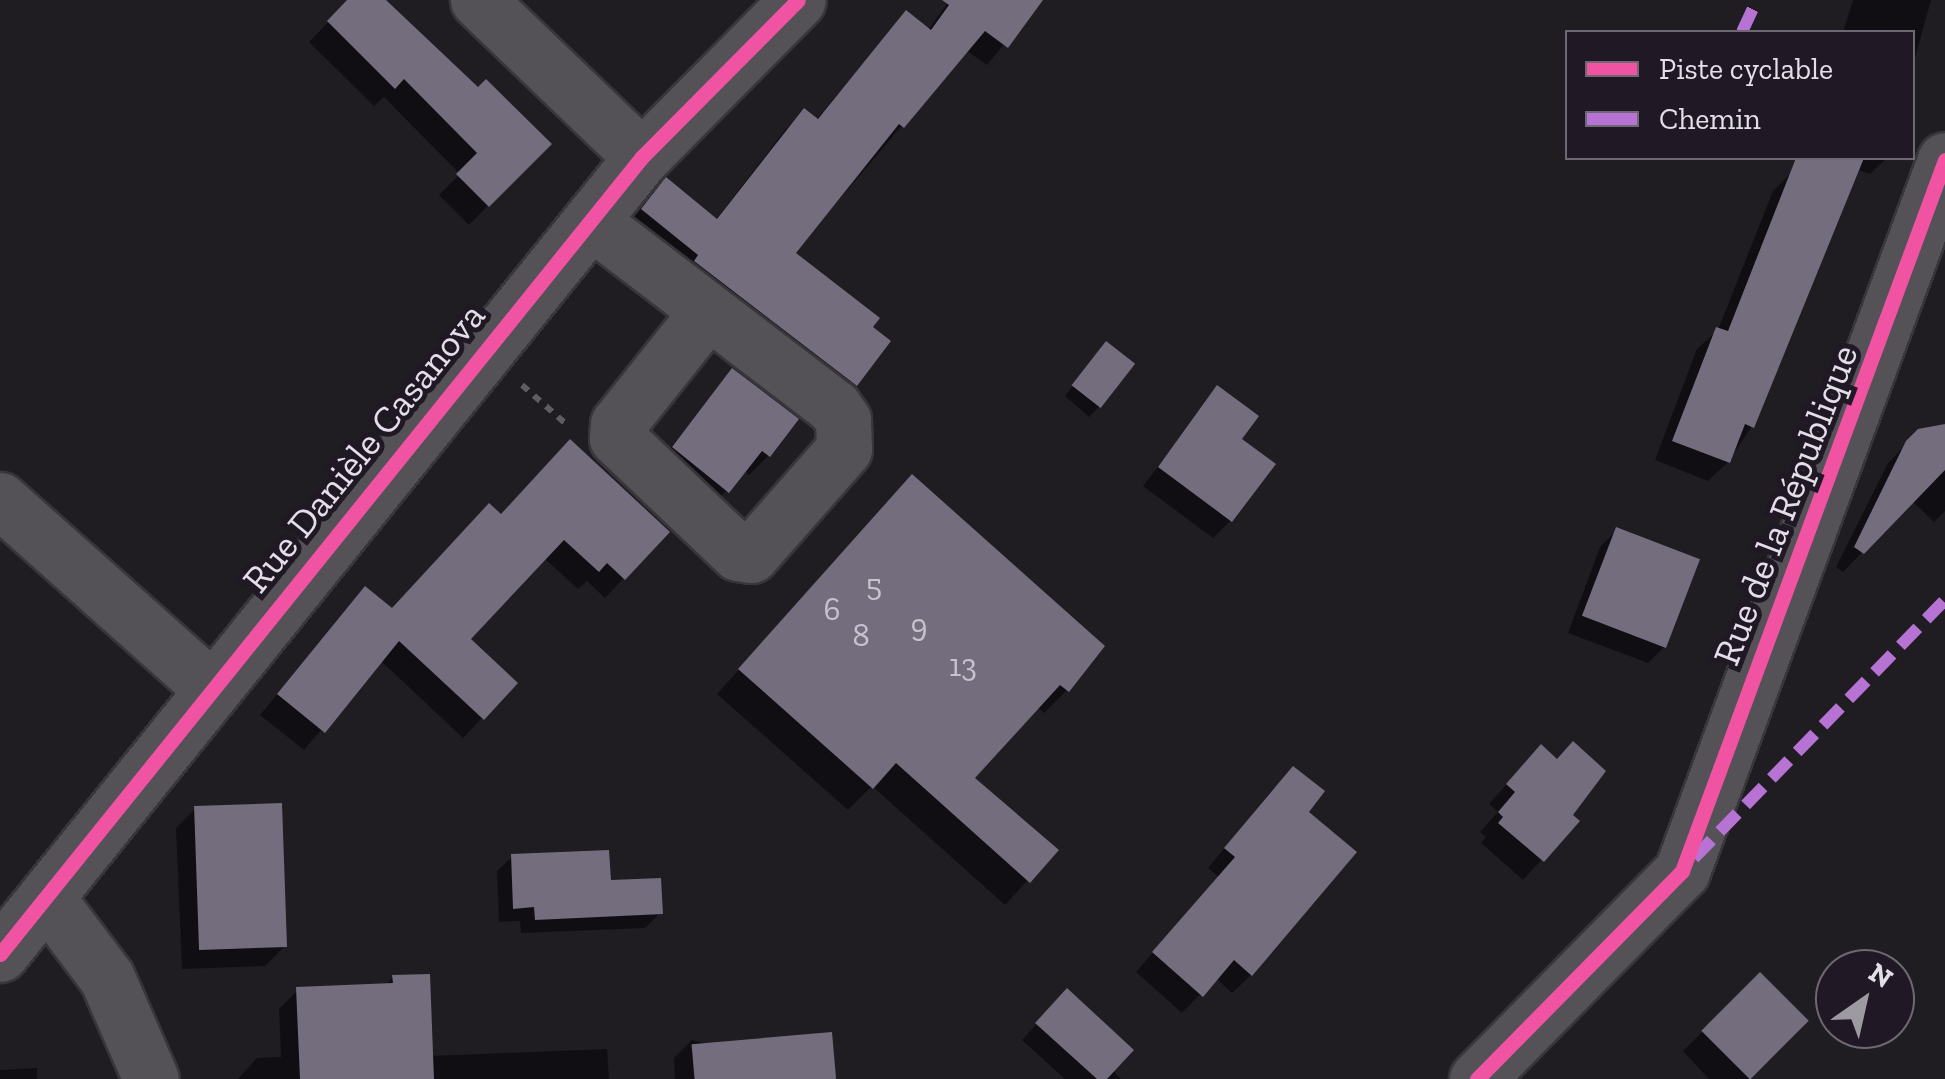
<!DOCTYPE html>
<meta charset="utf-8">
<style>
body{margin:0}
#map{position:relative;width:1945px;height:1079px;overflow:hidden;background:#1f1c22;font-family:"Zilla Slab",serif}
div>[style]{position:absolute}
[style*='--x']{left:calc(var(--x)*1px);top:calc(var(--y)*1px);width:calc(var(--w)*1px);rotate:calc(var(--a)*1deg)}
.shadow>*{inset:0;background:#0007}
.building>*{inset:0;background:#736d7e;transform-origin:0 0}
.path>*{height:6px;margin-top:-3px;transform-origin:0;background:repeating-linear-gradient(90deg,#5e5c60 0 8px,transparent 0 16px)}
.roads{filter:drop-shadow(2px 0 #38363b) drop-shadow(-2px 0 #38363b) drop-shadow(0 2px #38363b) drop-shadow(0 -2px #38363b)}
.minor>*{height:55px;margin:-27.5px;padding:0 27.5px;transform-origin:27.5px;border-radius:27.5px;background:#545157}
.quiet>*{height:12px;margin-top:-6px;transform-origin:0;background:repeating-linear-gradient(90deg,#b673d3 0 25px,transparent 0 37px)}
.cycleway>*{height:15px;margin:-7.5px;padding:0 7.5px;transform-origin:7.5px;border-radius:7.5px;background:#f153a3}
span{translate:-50% -50%;white-space:nowrap;text-align:center;line-height:1.15;-webkit-text-stroke:10px #201925;paint-order:stroke}
.number-label{font-size:32px;color:#c7c2cd}
.number-label span{-webkit-text-stroke-width:0}
.street-label{font-size:38px;color:#e3dee7}
.legend{position:absolute;left:1565px;top:30px;width:350px;height:130px;box-sizing:border-box;background:#201925;border:2px solid #6e6873;margin:0;padding:12px 18px;list-style:none;font-size:30px;color:#e3dee7}
.legend li{display:flex;align-items:center;gap:20px;height:50px}
.legend b{width:50px;border:2px solid #6e6873}
.north{position:absolute;left:1815px;top:949px;width:100px;height:100px;box-sizing:border-box;background:#201925;border:2px solid #6e6873;border-radius:50%;rotate:34deg;font-size:28px;font-weight:700;line-height:40px;text-align:center;color:#e3dee7}
.north::after{content:'';display:block;margin:auto;width:35px;height:45px;background:#9e9aa2;clip-path:polygon(50% 0,100% 100%,50% 72%,0 100%)}
</style>
<div id="map">
<div class="shadow">
<div style="clip-path:polygon(350px 0,383px 0,478px 91px,548px 144px,469px 225px,439px 195px,460px 174px,384px 97px,374px 106px,309px 42px)"></div>
<div style="clip-path:polygon(950px 0,1041px 0,987px 65px,966px 50px,793px 254px,869px 327px,855px 384px,836px 403px,624px 229px,666px 180px,715px 221px,785px 130px,804px 111px,816px 120px,906px 13px,928px 30px)"></div>
<div style="clip-path:polygon(1853px 0,1931px 0,1912px 69px,1912px 32px,1843px 32px)"></div>
<div style="clip-path:polygon(1806px 158px,1887px 158px,1870px 174px,1854px 168px,1752px 426px,1728px 462px,1708px 481px,1655px 460px,1697px 349px,1718px 330px,1773px 191px,1792px 172px,1801px 176px)"></div>
<div style="clip-path:polygon(1097px 354px,1098px 408px,1089px 417px,1065px 396px)"></div>
<div style="clip-path:polygon(732px 372px,768px 456px,749px 475px,744px 470px,708px 511px,654px 468px)"></div>
<div style="clip-path:polygon(1218px 389px,1239px 440px,1230px 521px,1213px 538px,1143px 486px)"></div>
<div style="clip-path:polygon(1945px 425px,1945px 511px,1934px 522px,1912px 501px,1843px 572px,1836px 567px,1888px 463px,1919px 431px)"></div>
<div style="clip-path:polygon(912px 477px,1067px 690px,1044px 713px,1037px 707px,971px 778px,1055px 850px,1005px 905px,872px 786px,848px 810px,717px 694px)"></div>
<div style="clip-path:polygon(501px 517px,667px 532px,605px 598px,587px 581px,578px 589px,544px 558px,467px 639px,515px 683px,463px 738px,380px 660px,304px 750px,260px 715px,365px 589px,392px 611px)"></div>
<div style="clip-path:polygon(1617px 530px,1665px 646px,1648px 663px,1568px 633px,1600px 547px)"></div>
<div style="clip-path:polygon(1522px 767px,1576px 821px,1523px 880px,1481px 843px,1486px 837px,1480px 832px,1498px 812px,1489px 804px)"></div>
<div style="clip-path:polygon(1274px 788px,1306px 812px,1251px 975px,1232px 993px,1216px 978px,1182px 1013px,1136px 972px,1219px 877px,1208px 868px)"></div>
<div style="clip-path:polygon(195px 809px,285px 946px,265px 966px,182px 969px,176px 828px)"></div>
<div style="clip-path:polygon(512px 857px,608px 882px,660px 913px,645px 928px,521px 933px,520px 921px,499px 922px,497px 871px)"></div>
<div style="clip-path:polygon(1760px 975px,1805px 1021px,1747px 1079px,1709px 1079px,1683px 1051px)"></div>
<div style="clip-path:polygon(393px 977px,431px 1056px,607px 1049px,609px 1079px,238px 1079px,257px 1058px,281px 1057px,279px 1009px,298px 990px,385px 986px)"></div>
<div style="clip-path:polygon(1052px 1007px,1112px 1070px,1121px 1079px,1065px 1079px,1022px 1040px)"></div>
<div style="clip-path:polygon(692px 1040px,834px 1079px,675px 1079px,674px 1058px)"></div>
<div style="clip-path:polygon(37px 1068px,37px 1079px,0 1079px,0 1070px)"></div>
</div>
<div class="building">
<div style="clip-path:polygon(347px 0,386px 0,478px 87px,486px 79px,552px 144px,489px 207px,456px 174px,477px 153px,404px 79px,395px 89px,327px 21px)"></div>
<div style="clip-path:polygon(942px 0,1043px 0,1008px 48px,985px 31px,904px 128px,899px 124px,796px 253px,880px 318px,873px 327px,891px 341px,857px 386px,694px 261px,698px 255px,641px 209px,666px 177px,717px 219px,804px 108px,818px 119px,906px 10px,931px 30px,949px 5px)"></div>
<div style="clip-path:polygon(1796px 158px,1864px 158px,1754px 428px,1745px 424px,1730px 463px,1672px 441px,1716px 327px,1728px 331px)"></div>
<div style="left:1106px;top:341px;width:37px;height:56px;rotate:38deg"></div>
<div style="clip-path:polygon(732px 368px,799px 419px,770px 457px,762px 451px,729px 493px,672px 447px)"></div>
<div style="clip-path:polygon(1217px 385px,1259px 416px,1242px 439px,1276px 464px,1232px 522px,1158px 467px)"></div>
<div style="clip-path:polygon(1945px 424px,1945px 470px,1864px 554px,1854px 547px,1906px 441px,1918px 429px)"></div>
<div style="clip-path:polygon(570px 439px,670px 532px,625px 580px,607px 563px,599px 572px,564px 540px,471px 639px,518px 683px,484px 720px,399px 641px,325px 733px,277px 694px,365px 586px,392px 608px,489px 503px,501px 514px)"></div>
<div style="clip-path:polygon(912px 474px,1105px 646px,1069px 692px,1060px 685px,975px 778px,1059px 850px,1030px 883px,896px 763px,873px 789px,738px 669px)"></div>
<div style="left:1616px;top:527px;width:90px;height:95px;rotate:21deg"></div>
<div style="clip-path:polygon(1573px 741px,1606px 771px,1573px 815px,1580px 821px,1544px 862px,1498px 823px,1503px 817px,1498px 812px,1515px 792px,1506px 784px,1541px 744px,1557px 759px)"></div>
<div style="clip-path:polygon(1293px 766px,1325px 791px,1309px 812px,1357px 852px,1252px 976px,1234px 960px,1203px 997px,1152px 952px,1235px 857px,1224px 848px)"></div>
<div style="left:282px;top:803px;width:144px;height:88px;rotate:88deg"></div>
<div style="clip-path:polygon(609px 850px,611px 880px,661px 878px,663px 914px,535px 920px,534px 907px,513px 909px,511px 854px)"></div>
<div style="left:1760px;top:972px;width:69px;height:83px;rotate:45deg"></div>
<div style="clip-path:polygon(430px 974px,434px 1079px,300px 1079px,296px 987px,393px 983px,392px 975px)"></div>
<div style="clip-path:polygon(1067px 988px,1134px 1050px,1107px 1079px,1097px 1079px,1035px 1023px)"></div>
<div style="left:832px;top:1032px;width:47px;height:141px;rotate:85deg"></div>
</div>
<div class="path">
<div style="--x:522;--y:385;--w:57;--a:41.5"></div>
</div>
<div class="roads">
<div class="minor">
<div style="--x:478;--y:0;--w:227;--a:43.8"></div>
<div style="--x:592;--y:222;--w:305;--a:37.4"></div>
<div style="--x:834;--y:407;--w:16;--a:55"></div>
<div style="--x:843;--y:420;--w:29;--a:88"></div>
<div style="--x:844;--y:449;--w:141;--a:131.3"></div>
<div style="--x:751;--y:555;--w:13;--a:-171"></div>
<div style="--x:738;--y:553;--w:167;--a:-136.5"></div>
<div style="--x:617;--y:438;--w:14;--a:-86"></div>
<div style="--x:618;--y:424;--w:144;--a:-51.5"></div>
<div style="--x:0;--y:500;--w:283;--a:41.7"></div>
<div style="--x:46;--y:897;--w:101;--a:53"></div>
<div style="--x:107;--y:978;--w:110;--a:66.5"></div>
<div style="--x:0;--y:954;--w:1023;--a:-51.15"></div>
<div style="--x:642;--y:157;--w:221;--a:-45.2"></div>
<div style="--x:1477;--y:1079;--w:292;--a:-45.4"></div>
<div style="--x:1682;--y:871;--w:758;--a:-69.7"></div>
</div>
</div>
<div class="quiet">
<div style="--x:1742;--y:32;--w:35;--a:-65"></div>
<div style="--x:1694;--y:858;--w:360;--a:-45.8"></div>
</div>
<div class="cycleway">
<div style="--x:0;--y:954;--w:1023;--a:-51.15"></div>
<div style="--x:642;--y:157;--w:221;--a:-45.2"></div>
<div style="--x:1477;--y:1079;--w:292;--a:-45.4"></div>
<div style="--x:1682;--y:871;--w:758;--a:-69.7"></div>
</div>
<div class="number-label">
<span style="left:874px;top:585px">5</span>
<span style="left:832px;top:609px">6</span>
<span style="left:919px;top:625px">9</span>
<span style="left:861px;top:635px">8</span>
<span style="left:963px;top:665px">13</span>
</div>
<div class="street-label">
<span style="left:364px;top:448px;rotate:-51deg">Rue Danièle Casanova</span>
<span style="left:1786px;top:505px;rotate:-69deg">Rue de la République</span>
</div>
<ul class="legend">
<li><b style="height:12px;background:#f153a3"></b>Piste cyclable</li>
<li><b style="height:12px;background:#b673d3"></b>Chemin</li>
</ul>
<div class="north">N</div>
</div>
